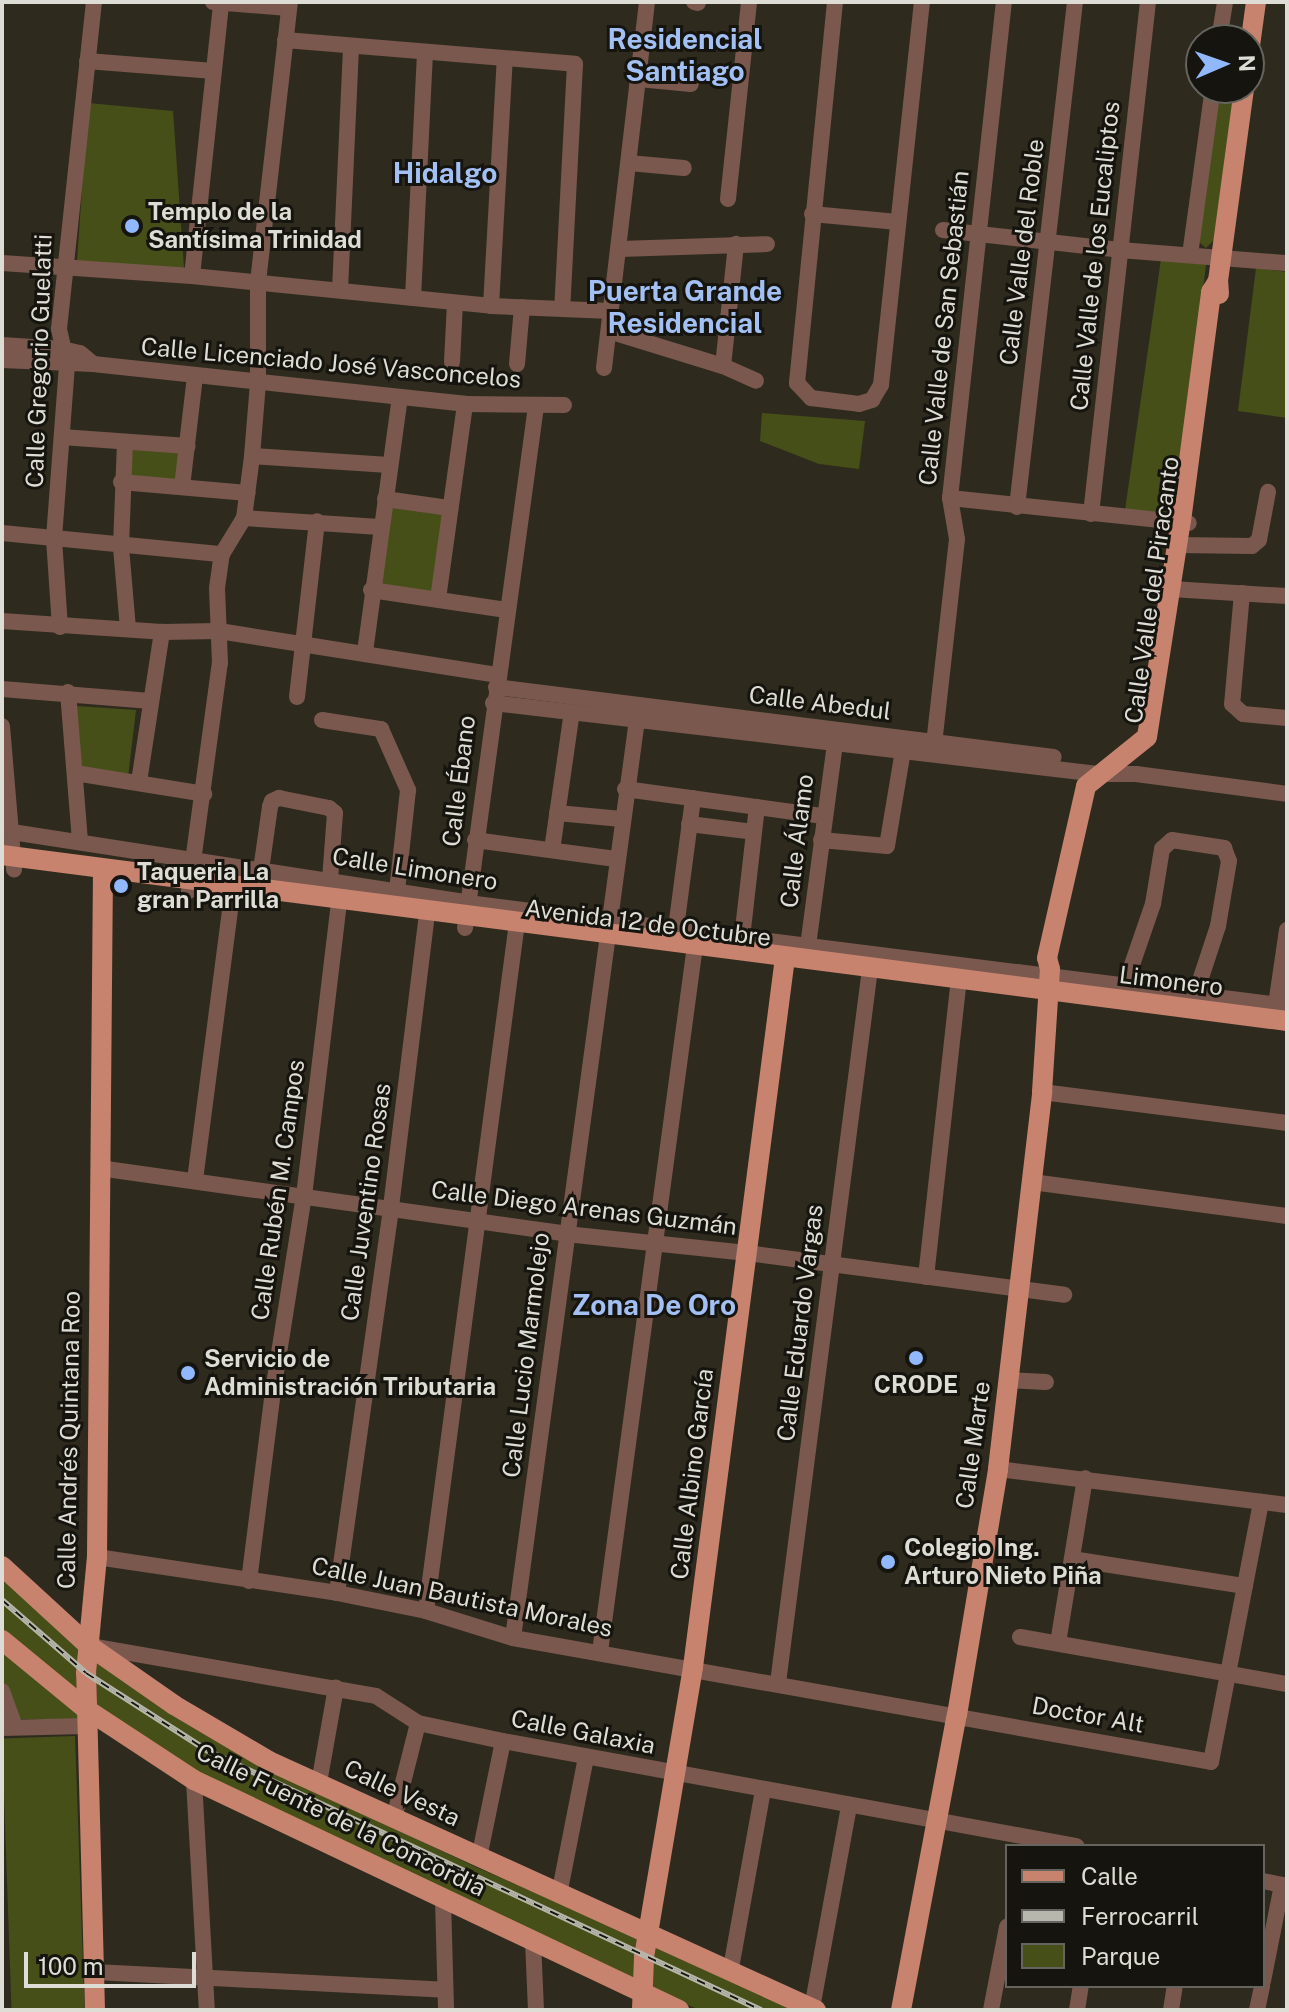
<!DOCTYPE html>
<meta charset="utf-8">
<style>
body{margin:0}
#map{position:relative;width:1289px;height:2012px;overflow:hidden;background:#2e2b1e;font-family:"Public Sans",sans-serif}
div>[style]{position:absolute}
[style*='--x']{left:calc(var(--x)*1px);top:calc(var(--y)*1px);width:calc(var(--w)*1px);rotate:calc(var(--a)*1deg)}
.green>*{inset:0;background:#474f19;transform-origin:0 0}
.minor>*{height:16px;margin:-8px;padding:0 8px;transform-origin:8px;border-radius:8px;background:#7a584e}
.major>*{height:20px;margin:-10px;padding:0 10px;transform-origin:10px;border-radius:10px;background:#c8836f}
.rail>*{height:6px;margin-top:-3px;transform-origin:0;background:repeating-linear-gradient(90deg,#15140e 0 9px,#b8b7ae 0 18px);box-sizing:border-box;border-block:2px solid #b8b7ae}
.dots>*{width:22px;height:22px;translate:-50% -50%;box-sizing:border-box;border:4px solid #15140e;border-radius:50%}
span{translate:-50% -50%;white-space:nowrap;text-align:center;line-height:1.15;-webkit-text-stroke:6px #15140e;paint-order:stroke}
.poi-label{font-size:24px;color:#deddd5;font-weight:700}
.left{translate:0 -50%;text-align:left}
.street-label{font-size:24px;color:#deddd5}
.quarter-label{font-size:28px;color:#a3c0f4;font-weight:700}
.frame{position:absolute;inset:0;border:4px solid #deddd5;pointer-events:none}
.legend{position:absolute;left:1005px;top:1844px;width:260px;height:144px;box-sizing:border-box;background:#15140e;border:2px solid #65645e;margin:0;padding:10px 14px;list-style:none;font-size:24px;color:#deddd5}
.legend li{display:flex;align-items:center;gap:16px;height:40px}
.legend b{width:40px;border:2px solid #65645e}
.north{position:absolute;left:1185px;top:24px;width:80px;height:80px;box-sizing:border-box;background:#15140e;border:2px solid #65645e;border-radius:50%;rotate:88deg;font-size:22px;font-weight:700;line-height:32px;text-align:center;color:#deddd5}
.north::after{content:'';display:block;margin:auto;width:28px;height:36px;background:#91b8fd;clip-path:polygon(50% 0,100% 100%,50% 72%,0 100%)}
.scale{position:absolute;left:24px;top:1952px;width:172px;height:36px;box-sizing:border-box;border:4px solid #deddd5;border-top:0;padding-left:10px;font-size:24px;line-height:28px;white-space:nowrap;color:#deddd5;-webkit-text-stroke:6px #15140e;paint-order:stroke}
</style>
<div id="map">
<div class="green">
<div style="clip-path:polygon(1220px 88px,1237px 88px,1217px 237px,1206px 248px,1199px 242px)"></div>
<div style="clip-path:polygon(88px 103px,173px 111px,184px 268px,77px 262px)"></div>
<div style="clip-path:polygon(1161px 259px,1206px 264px,1176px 521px,1124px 517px)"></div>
<div style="clip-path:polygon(1256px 268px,1287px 272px,1287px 418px,1238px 411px)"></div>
<div style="clip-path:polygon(762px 413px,865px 421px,859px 469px,819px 464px,760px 441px)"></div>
<div style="left:126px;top:447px;width:60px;height:32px;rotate:3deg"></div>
<div style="left:389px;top:503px;width:59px;height:86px;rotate:7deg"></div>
<div style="clip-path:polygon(76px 706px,136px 710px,128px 777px,81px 770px)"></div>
<div style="clip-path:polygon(2px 1572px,79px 1642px,79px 1693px,2px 1636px)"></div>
<div style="clip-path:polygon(2px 1648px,81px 1710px,82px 1719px,19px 1719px,2px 1677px)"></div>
<div style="clip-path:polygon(96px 1657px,270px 1770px,478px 1868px,640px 1937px,634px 1985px,192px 1772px,97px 1711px)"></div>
<div style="left:75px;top:1736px;width:274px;height:73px;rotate:88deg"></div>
<div style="clip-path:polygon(653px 1944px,801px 2010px,700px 2010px,651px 1990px)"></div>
</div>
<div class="minor">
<div style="--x:213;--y:2;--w:76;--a:4.5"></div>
<div style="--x:694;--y:2;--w:4;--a:14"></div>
<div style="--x:835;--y:2;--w:383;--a:95.7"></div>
<div style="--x:797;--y:383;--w:21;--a:47"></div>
<div style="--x:811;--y:398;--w:48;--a:7.1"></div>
<div style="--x:859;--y:404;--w:14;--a:-17"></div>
<div style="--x:872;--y:400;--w:17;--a:-59"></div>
<div style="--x:881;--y:385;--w:385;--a:-83.9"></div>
<div style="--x:285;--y:40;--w:291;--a:4.7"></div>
<div style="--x:575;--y:64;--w:245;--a:93"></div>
<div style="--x:1219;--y:40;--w:38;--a:-81"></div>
<div style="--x:87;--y:61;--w:127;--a:4.5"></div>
<div style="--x:639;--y:79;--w:52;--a:5.5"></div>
<div style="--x:629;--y:163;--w:55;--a:5.2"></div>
<div style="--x:728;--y:199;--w:198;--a:-83.9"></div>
<div style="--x:812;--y:214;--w:86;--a:5.3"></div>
<div style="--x:943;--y:230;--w:178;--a:6.4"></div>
<div style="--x:1120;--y:250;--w:168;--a:4.5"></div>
<div style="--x:620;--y:249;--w:147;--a:-1.9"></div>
<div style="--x:1190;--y:255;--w:169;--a:-82.2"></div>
<div style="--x:2;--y:263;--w:190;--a:3.9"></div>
<div style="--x:192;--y:276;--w:301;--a:5.7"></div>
<div style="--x:491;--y:306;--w:120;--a:2.4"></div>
<div style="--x:192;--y:276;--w:275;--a:-83.9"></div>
<div style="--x:340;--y:290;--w:244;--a:-87.4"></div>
<div style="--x:413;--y:298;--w:246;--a:-87.2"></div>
<div style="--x:491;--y:306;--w:247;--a:-86.8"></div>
<div style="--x:609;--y:331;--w:119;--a:17.1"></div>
<div style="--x:723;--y:366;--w:36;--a:24"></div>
<div style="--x:2;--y:345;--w:60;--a:3.8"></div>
<div style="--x:62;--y:349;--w:18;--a:13"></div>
<div style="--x:80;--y:353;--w:17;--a:40"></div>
<div style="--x:2;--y:360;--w:91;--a:2.5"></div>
<div style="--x:93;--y:364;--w:374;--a:6.1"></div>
<div style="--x:465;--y:404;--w:99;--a:0.6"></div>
<div style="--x:452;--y:362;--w:59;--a:-87.1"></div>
<div style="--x:517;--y:364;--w:57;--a:-85"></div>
<div style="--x:723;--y:366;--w:123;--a:-83.9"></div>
<div style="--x:604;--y:368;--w:369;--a:-83.3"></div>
<div style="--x:62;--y:437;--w:126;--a:4.1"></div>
<div style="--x:125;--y:442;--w:105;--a:92.2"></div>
<div style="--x:121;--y:547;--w:82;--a:85.1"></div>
<div style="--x:252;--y:456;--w:137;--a:3.8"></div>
<div style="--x:121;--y:482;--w:127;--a:5"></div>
<div style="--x:182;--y:487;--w:111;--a:-83.3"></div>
<div style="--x:950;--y:498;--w:240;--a:6"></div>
<div style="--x:385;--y:499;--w:66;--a:7.9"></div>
<div style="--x:1017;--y:507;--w:508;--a:-83.45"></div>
<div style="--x:1091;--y:514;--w:515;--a:-83.65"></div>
<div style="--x:244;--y:518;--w:136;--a:3.8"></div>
<div style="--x:2;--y:533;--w:221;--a:5.5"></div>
<div style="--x:1177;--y:545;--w:75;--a:0.8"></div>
<div style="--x:1252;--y:546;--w:9;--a:-41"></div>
<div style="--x:1259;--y:540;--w:49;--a:-79.4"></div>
<div style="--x:1171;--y:589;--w:116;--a:3.5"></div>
<div style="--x:371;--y:590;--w:137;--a:8.4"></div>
<div style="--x:1242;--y:593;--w:111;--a:95.1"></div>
<div style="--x:1232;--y:704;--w:15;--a:42"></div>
<div style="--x:1243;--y:714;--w:44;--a:5.2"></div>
<div style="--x:438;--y:599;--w:197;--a:-82.1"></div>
<div style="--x:2;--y:621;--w:160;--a:3.9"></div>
<div style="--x:162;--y:632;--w:57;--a:-1"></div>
<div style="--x:219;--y:631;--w:281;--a:9"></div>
<div style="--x:60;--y:627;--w:89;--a:-93.9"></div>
<div style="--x:54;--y:538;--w:174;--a:-85.7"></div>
<div style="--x:67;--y:364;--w:36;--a:-103"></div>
<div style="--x:59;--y:329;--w:329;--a:-83.9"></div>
<div style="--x:365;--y:652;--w:256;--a:-82.2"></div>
<div style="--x:496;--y:687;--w:562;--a:7.15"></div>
<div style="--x:2;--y:689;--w:149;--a:4.6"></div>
<div style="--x:68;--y:692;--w:150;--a:85.4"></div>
<div style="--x:297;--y:697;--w:177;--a:-83.5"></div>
<div style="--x:493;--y:703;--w:609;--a:6.69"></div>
<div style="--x:1098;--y:774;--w:38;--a:0"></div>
<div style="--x:1136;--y:774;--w:152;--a:7.5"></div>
<div style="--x:322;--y:720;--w:60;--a:8.7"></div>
<div style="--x:381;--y:729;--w:67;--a:66.1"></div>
<div style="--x:408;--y:790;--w:112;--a:96.2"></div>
<div style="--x:2;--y:726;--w:144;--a:85.2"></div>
<div style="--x:933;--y:753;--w:215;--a:-83.6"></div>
<div style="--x:957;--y:539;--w:42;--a:-99.7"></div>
<div style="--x:950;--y:498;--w:499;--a:-83.8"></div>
<div style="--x:75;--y:773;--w:131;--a:9.2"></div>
<div style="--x:139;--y:782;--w:152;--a:-81.3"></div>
<div style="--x:625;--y:789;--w:200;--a:7.8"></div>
<div style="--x:557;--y:813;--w:65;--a:5.3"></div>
<div style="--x:689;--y:824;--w:65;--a:7"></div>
<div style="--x:12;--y:832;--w:461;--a:8.8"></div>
<div style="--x:468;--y:903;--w:825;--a:7.17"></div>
<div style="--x:475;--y:840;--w:142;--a:7.7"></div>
<div style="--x:821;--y:840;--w:66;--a:5.2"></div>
<div style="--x:887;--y:846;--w:97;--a:-80.5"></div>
<div style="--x:552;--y:850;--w:139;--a:-81.8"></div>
<div style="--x:261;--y:870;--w:64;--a:-81.9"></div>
<div style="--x:270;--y:807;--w:6;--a:-72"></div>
<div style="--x:272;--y:801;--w:8;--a:-23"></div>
<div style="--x:279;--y:798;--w:51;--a:11.3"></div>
<div style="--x:329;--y:808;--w:8;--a:40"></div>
<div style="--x:335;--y:813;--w:66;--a:94.3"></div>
<div style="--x:189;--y:891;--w:230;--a:-82.3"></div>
<div style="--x:220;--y:663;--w:75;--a:-92.3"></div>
<div style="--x:217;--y:588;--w:34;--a:-82"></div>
<div style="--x:222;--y:554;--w:42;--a:-58.6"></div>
<div style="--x:244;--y:518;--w:63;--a:-82.6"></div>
<div style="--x:252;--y:456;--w:73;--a:-85.3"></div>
<div style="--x:258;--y:383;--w:101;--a:-90"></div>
<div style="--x:258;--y:282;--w:282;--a:-83.5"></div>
<div style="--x:465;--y:928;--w:527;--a:-82.25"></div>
<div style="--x:676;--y:928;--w:131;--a:-82.5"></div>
<div style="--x:742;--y:938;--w:132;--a:-83.5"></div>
<div style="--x:808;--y:946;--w:205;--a:-82.4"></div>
<div style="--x:1124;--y:988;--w:89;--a:-71"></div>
<div style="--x:1153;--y:904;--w:56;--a:-80.7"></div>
<div style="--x:1162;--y:849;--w:13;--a:-42"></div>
<div style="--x:1172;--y:840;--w:53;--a:8.7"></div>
<div style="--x:1224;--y:848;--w:14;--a:69"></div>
<div style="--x:1229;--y:861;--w:66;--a:99.6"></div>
<div style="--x:1218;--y:926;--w:74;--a:108.2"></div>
<div style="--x:1276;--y:1005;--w:76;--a:-81.7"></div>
<div style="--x:1042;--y:1092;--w:247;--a:7.2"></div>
<div style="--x:99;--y:1168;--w:472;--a:8"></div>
<div style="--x:566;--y:1234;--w:182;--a:6"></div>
<div style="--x:747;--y:1253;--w:320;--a:7.5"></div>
<div style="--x:195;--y:1180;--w:295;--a:-82.6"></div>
<div style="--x:1032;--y:1182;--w:257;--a:7.6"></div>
<div style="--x:926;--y:1277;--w:299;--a:-83.7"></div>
<div style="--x:1008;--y:1380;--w:38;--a:3"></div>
<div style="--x:998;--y:1469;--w:291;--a:7.1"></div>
<div style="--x:97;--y:1557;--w:243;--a:8.5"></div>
<div style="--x:337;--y:1593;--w:91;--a:11.4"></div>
<div style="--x:426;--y:1611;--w:91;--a:17.2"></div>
<div style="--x:513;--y:1638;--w:709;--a:10.07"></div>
<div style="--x:1211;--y:1762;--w:265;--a:-79.1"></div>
<div style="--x:1072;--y:1559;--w:175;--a:8.9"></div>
<div style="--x:249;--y:1581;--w:192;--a:-82.8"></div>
<div style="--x:273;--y:1391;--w:197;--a:-81"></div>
<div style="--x:304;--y:1196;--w:297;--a:-83.2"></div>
<div style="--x:337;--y:1593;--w:390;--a:-82"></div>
<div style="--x:391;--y:1207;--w:297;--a:-83"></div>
<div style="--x:426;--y:1611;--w:694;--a:-82.47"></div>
<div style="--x:1020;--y:1637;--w:271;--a:10"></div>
<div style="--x:513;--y:1638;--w:941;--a:-82.31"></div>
<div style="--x:1058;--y:1643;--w:167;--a:-80.7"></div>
<div style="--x:90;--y:1646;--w:290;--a:9.9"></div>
<div style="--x:376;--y:1696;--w:50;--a:32.7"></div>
<div style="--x:418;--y:1723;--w:87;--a:12"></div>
<div style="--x:503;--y:1741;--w:583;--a:10.38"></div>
<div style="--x:600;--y:1652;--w:712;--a:-82.34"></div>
<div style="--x:778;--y:1683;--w:720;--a:-82.66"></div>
<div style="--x:2;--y:1691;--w:38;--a:70"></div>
<div style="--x:2;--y:1728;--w:84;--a:-1.4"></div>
<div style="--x:194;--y:1780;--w:230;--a:86.8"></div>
<div style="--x:319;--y:1783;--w:97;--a:-79.9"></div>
<div style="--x:394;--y:1818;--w:98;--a:-75.8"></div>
<div style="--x:479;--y:1858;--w:119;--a:-78.4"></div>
<div style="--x:1263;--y:1881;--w:25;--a:12"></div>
<div style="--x:559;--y:1895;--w:141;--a:-78.9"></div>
<div style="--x:443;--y:1900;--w:110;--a:88.4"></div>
<div style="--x:533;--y:1941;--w:69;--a:87.5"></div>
<div style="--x:731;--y:1968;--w:181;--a:-79.8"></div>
<div style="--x:95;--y:1972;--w:350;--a:2.9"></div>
<div style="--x:1263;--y:1981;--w:98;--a:-78.8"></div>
<div style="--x:812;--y:2008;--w:204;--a:-79.6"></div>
<div style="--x:991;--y:2010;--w:85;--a:-79.1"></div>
<div style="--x:1077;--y:2010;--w:24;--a:-81"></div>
<div style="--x:1171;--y:2010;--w:24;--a:-81"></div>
<div style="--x:1257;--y:2010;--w:25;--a:-78"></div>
</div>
<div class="major">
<div style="--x:1249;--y:53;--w:51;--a:-82.2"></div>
<div style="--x:1219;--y:294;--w:13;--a:-94"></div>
<div style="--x:1218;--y:281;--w:195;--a:-82.3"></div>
<div style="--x:2;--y:855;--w:1296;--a:7.36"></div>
<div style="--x:2;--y:1566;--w:117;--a:42.6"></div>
<div style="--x:88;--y:1645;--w:105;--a:34.9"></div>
<div style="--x:174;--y:1705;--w:110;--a:30.5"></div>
<div style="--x:269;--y:1761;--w:601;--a:24.48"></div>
<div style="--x:2;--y:1640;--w:109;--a:39.4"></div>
<div style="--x:86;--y:1709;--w:129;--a:33.3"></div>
<div style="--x:194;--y:1780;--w:537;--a:25.37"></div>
<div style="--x:95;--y:2010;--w:337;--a:-91.5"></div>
<div style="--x:86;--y:1673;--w:117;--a:-84.6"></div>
<div style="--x:97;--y:1557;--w:687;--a:-89.5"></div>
<div style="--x:642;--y:2010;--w:53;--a:-87.8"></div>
<div style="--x:644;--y:1957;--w:294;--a:-80.4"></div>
<div style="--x:693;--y:1667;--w:708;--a:-82.61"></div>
<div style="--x:901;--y:2010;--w:300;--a:-79.3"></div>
<div style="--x:957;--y:1715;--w:249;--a:-80.5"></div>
<div style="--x:998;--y:1469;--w:380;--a:-83.3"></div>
<div style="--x:1042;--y:1092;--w:123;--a:-86.3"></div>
<div style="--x:1050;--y:969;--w:11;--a:-105"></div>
<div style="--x:1047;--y:958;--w:176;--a:-77.2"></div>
<div style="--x:1086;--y:786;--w:78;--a:-38.8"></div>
<div style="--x:1147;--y:737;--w:219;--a:-81.1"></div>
<div style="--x:1181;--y:521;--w:231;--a:-82.5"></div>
<div style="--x:1211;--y:292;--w:13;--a:-58"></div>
</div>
<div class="rail">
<div style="--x:2;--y:1600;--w:111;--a:41"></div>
<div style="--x:86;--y:1673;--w:145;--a:32.6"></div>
<div style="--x:208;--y:1751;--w:611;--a:25.1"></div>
</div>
<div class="dots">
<div style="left:132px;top:226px;background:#91b8fd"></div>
<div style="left:121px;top:886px;background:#91b8fd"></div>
<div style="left:916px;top:1358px;background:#91b8fd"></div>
<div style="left:188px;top:1373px;background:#91b8fd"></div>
<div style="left:888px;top:1562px;background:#91b8fd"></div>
</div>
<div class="poi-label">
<span class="left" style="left:148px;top:226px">Templo de la<br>Santísima Trinidad</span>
<span class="left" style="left:137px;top:886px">Taqueria La<br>gran Parrilla</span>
<span class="left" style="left:204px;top:1373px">Servicio de<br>Administración Tributaria</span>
<span style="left:916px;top:1385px">CRODE</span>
<span class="left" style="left:904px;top:1562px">Colegio Ing.<br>Arturo Nieto Piña</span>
</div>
<div class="street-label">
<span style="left:1022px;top:252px;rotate:-83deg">Calle Valle del Roble</span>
<span style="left:1095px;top:256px;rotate:-84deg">Calle Valle de los Eucaliptos</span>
<span style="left:944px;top:328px;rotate:-84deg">Calle Valle de San Sebastián</span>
<span style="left:39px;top:361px;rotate:-88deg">Calle Gregorio Guelatti</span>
<span style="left:331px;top:363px;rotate:5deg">Calle Licenciado José Vasconcelos</span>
<span style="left:1152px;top:590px;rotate:-82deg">Calle Valle del Piracanto</span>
<span style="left:820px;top:703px;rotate:7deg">Calle Abedul</span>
<span style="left:459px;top:781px;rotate:-83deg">Calle Ébano</span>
<span style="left:797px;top:841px;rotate:-83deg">Calle Álamo</span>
<span style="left:415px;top:869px;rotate:9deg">Calle Limonero</span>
<span style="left:648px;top:923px;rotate:7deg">Avenida 12 de Octubre</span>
<span style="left:1171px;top:981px;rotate:7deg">Limonero</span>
<span style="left:278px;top:1190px;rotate:-82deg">Calle Rubén M. Campos</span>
<span style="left:366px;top:1202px;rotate:-82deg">Calle Juventino Rosas</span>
<span style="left:584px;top:1208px;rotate:7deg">Calle Diego Arenas Guzmán</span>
<span style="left:800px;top:1323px;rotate:-83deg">Calle Eduardo Vargas</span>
<span style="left:526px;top:1355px;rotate:-83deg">Calle Lucio Marmolejo</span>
<span style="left:69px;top:1440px;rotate:-89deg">Calle Andrés Quintana Roo</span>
<span style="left:973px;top:1445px;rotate:-82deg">Calle Marte</span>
<span style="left:692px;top:1474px;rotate:-83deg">Calle Albino García</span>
<span style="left:462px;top:1597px;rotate:12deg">Calle Juan Bautista Morales</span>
<span style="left:1088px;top:1715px;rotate:10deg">Doctor Alt</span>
<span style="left:583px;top:1732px;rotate:11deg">Calle Galaxia</span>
<span style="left:402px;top:1793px;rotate:25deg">Calle Vesta</span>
<span style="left:341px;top:1820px;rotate:26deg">Calle Fuente de la Concordia</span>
</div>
<div class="quarter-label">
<span style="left:685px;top:55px">Residencial<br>Santiago</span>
<span style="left:445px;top:173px">Hidalgo</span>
<span style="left:685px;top:307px">Puerta Grande<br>Residencial</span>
<span style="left:654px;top:1305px">Zona De Oro</span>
</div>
<div class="frame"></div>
<ul class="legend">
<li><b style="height:10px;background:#c8836f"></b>Calle</li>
<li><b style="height:10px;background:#b8b7ae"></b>Ferrocarril</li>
<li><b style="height:22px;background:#474f19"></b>Parque</li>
</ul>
<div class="north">N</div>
<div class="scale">100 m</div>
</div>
